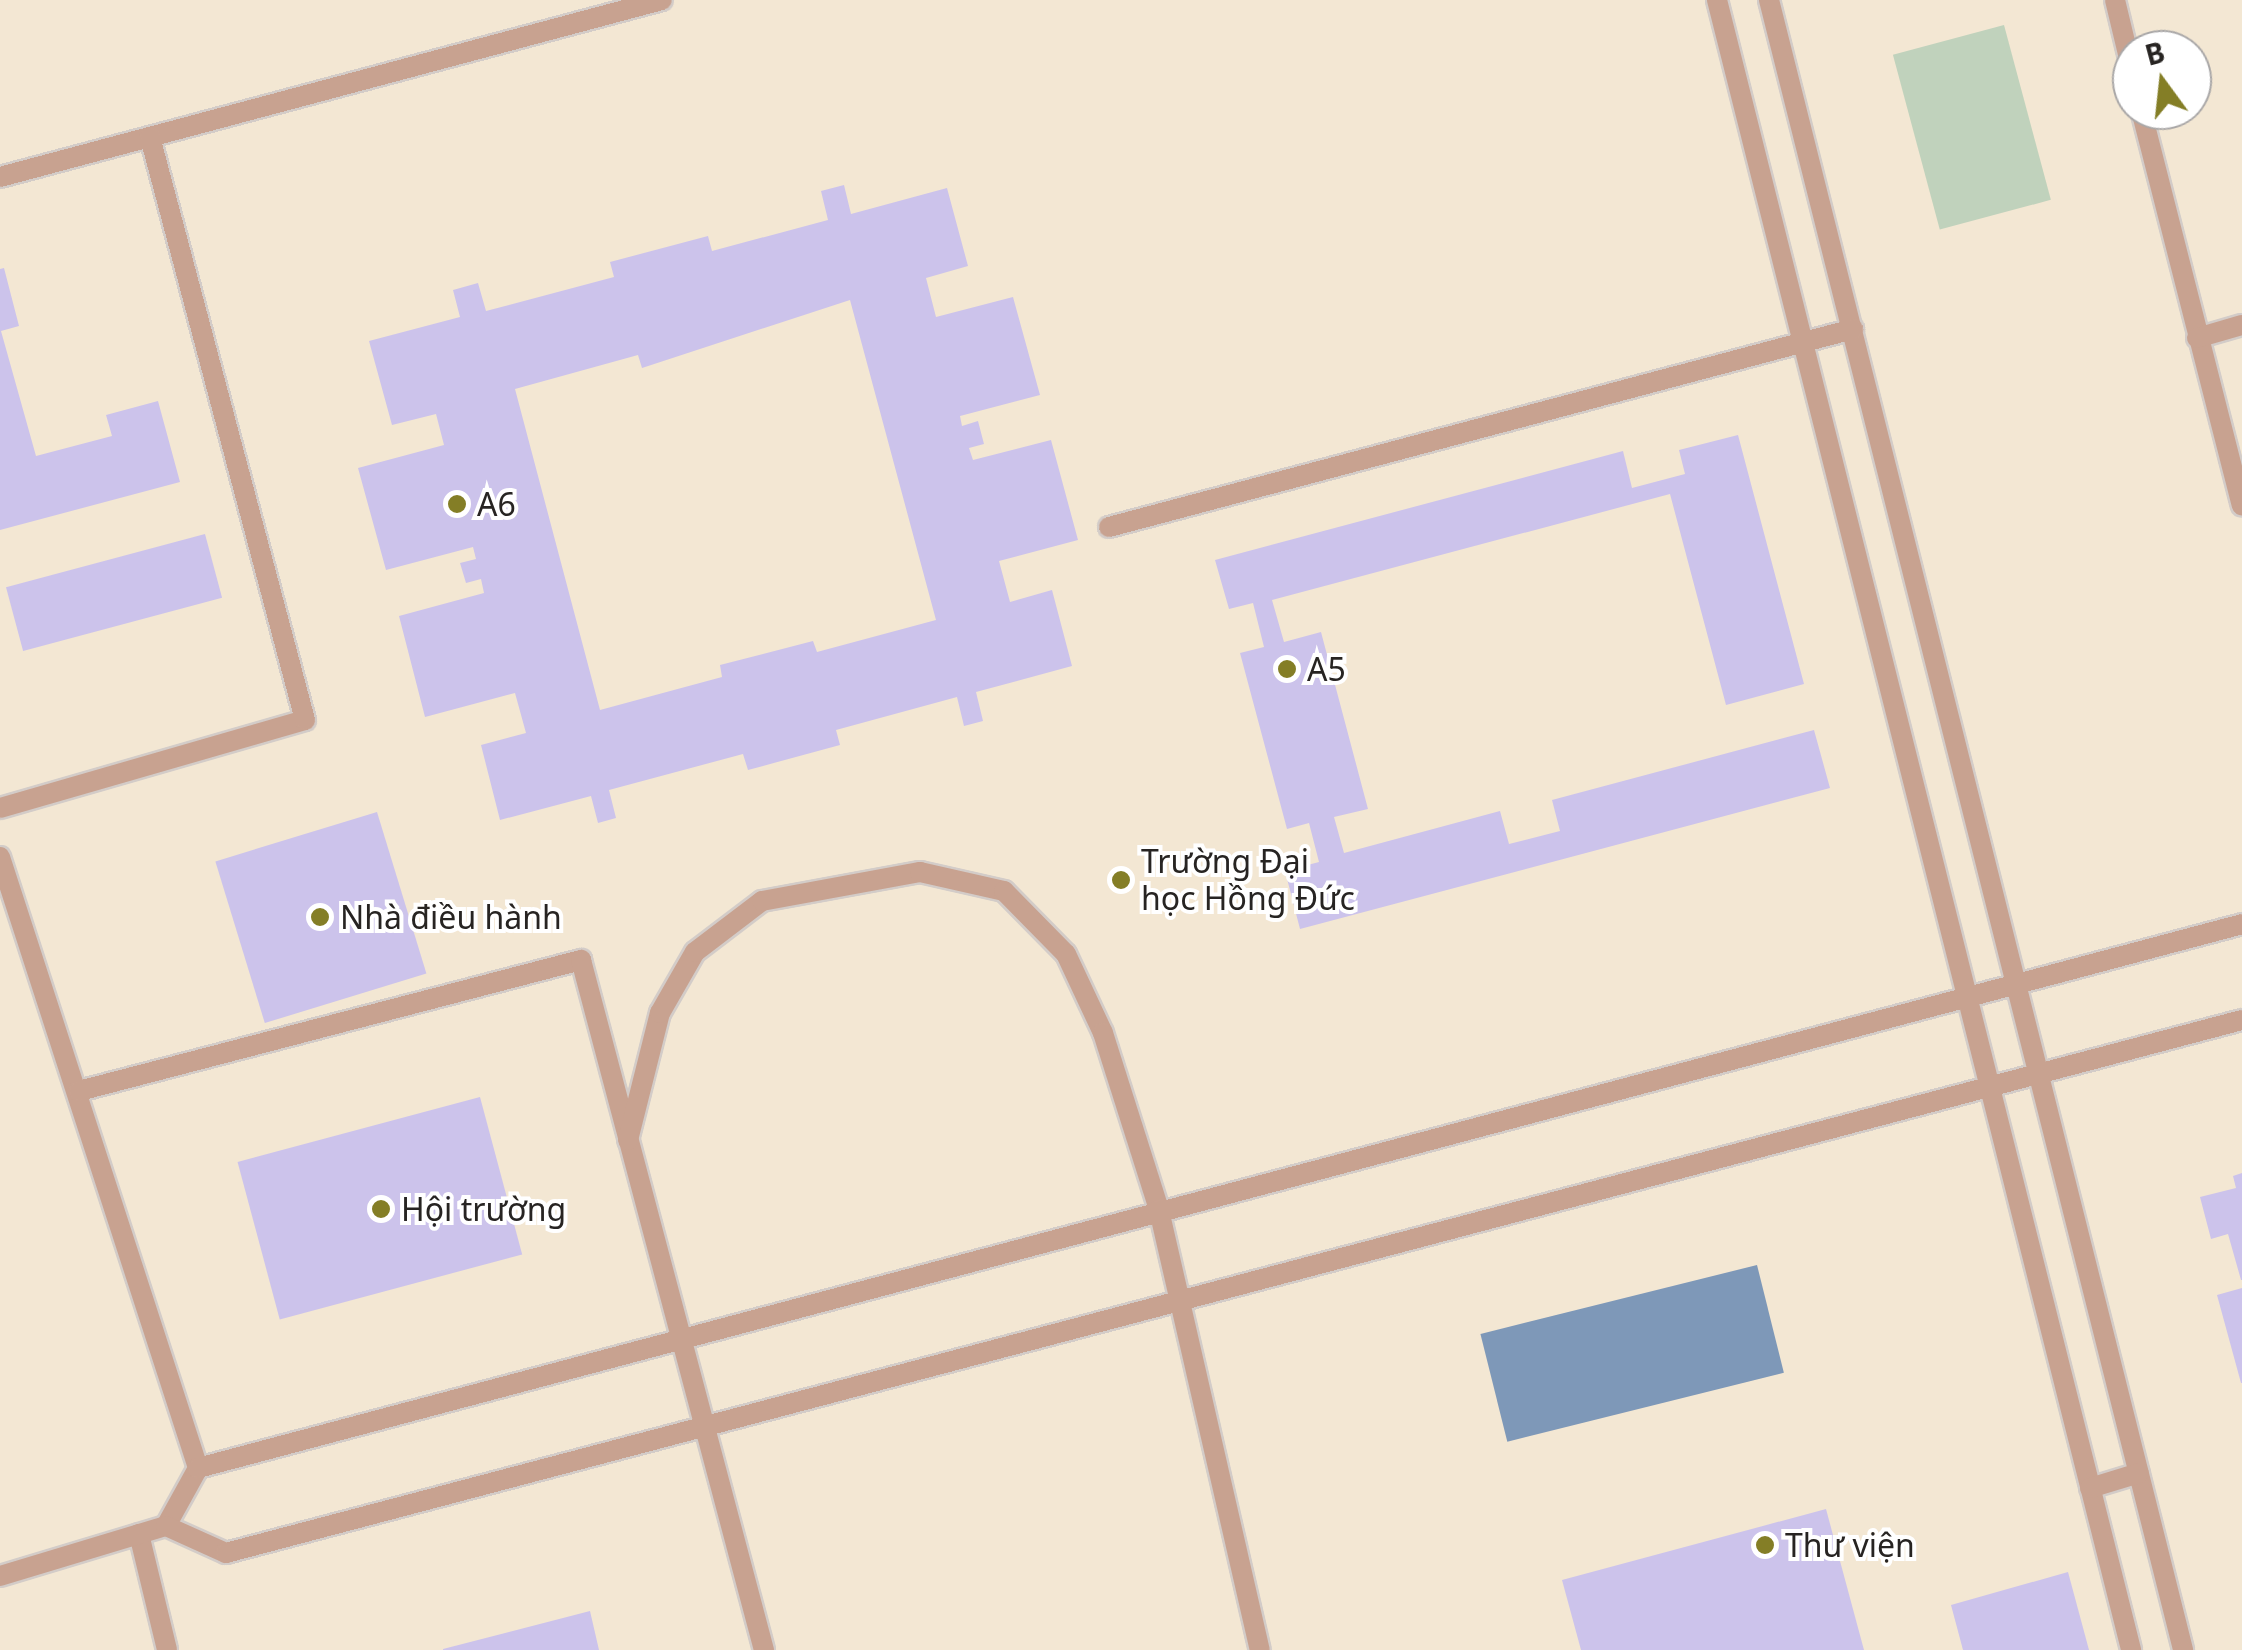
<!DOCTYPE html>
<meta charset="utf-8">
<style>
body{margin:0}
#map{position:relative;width:2242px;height:1650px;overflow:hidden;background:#f9f1ed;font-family:"Noto Sans",sans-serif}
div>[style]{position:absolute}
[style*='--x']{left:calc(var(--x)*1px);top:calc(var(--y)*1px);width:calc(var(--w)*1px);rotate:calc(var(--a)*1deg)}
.education>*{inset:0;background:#f3e7d3}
.green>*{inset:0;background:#c0d2bc;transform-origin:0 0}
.water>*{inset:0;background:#7e98b8;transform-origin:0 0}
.building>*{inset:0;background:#ccc3eb;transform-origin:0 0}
.roads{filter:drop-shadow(2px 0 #d3ccc8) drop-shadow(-2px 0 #d3ccc8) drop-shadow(0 2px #d3ccc8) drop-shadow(0 -2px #d3ccc8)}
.service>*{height:20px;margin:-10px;padding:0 10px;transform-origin:10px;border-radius:10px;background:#c8a290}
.dots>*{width:28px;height:28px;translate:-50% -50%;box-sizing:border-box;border:5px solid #fff;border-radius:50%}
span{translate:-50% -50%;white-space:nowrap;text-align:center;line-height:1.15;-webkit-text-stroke:8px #fff;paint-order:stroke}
.poi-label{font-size:32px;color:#272422}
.left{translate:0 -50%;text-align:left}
.north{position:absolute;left:2112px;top:30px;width:100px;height:100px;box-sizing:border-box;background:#fff;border:2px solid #a9a7a7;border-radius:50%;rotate:345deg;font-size:28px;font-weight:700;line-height:40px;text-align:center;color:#272422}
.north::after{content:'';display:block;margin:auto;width:35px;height:45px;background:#847e26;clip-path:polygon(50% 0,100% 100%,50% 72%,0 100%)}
</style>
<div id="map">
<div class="education">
<div style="clip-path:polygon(evenodd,0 0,2242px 0,2242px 1650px,0 1650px,0 0,2132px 50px,2192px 50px,2192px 110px,2132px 110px,2132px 50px)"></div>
</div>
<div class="green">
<div style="left:2004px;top:25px;width:181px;height:115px;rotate:75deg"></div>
</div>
<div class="water">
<div style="left:1757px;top:1265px;width:111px;height:285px;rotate:76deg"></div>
</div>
<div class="building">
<div style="clip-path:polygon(evenodd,844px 185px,851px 214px,947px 188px,968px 266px,926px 278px,936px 317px,1013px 297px,1040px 395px,960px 416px,962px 426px,978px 421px,984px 444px,969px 448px,973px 460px,1051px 440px,1078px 540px,999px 561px,1010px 602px,1052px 590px,1072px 666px,976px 692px,983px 721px,964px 726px,957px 697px,836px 730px,840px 745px,748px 770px,743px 754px,609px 790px,616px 818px,598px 823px,591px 796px,500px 820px,481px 745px,526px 733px,515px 693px,425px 717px,399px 616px,484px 593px,481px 579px,466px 583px,460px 563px,476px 559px,473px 547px,386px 570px,358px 468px,444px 445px,436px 414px,392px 425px,369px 341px,460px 317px,453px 290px,478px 283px,486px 311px,614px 277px,610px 262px,708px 236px,712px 251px,828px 220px,821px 191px,844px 185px,850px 300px,936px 620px,817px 652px,813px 641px,720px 665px,722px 677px,600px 710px,515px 389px,638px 355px,642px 368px,850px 300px)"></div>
<div style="clip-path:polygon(4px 268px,19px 326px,1px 331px,36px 456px,112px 436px,106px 415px,158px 401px,180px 482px,0 530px,0 269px)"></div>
<div style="clip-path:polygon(1738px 435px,1804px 684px,1726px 705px,1670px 494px,1272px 600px,1284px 642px,1321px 632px,1368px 809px,1334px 817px,1344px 853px,1500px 811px,1509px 844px,1560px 831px,1552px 800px,1814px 730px,1830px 788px,1300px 929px,1285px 871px,1319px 862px,1309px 823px,1287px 829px,1240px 653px,1264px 647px,1253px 603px,1229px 609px,1215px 560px,1623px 451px,1632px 488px,1685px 474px,1679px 450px)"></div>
<div style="left:205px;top:534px;width:66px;height:206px;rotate:75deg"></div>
<div style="left:377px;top:812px;width:169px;height:169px;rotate:73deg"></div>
<div style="left:480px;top:1097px;width:163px;height:251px;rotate:75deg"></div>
<div style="clip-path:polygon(2242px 1173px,2242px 1280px,2241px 1280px,2228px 1234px,2211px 1239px,2200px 1197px,2236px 1188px,2233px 1176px)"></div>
<div style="clip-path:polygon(2242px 1288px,2242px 1383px,2241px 1383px,2217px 1295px)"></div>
<div style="clip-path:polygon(1826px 1509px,1864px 1650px,1581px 1650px,1562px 1580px)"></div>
<div style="clip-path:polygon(2068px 1572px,2089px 1650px,1963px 1650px,1951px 1605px)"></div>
<div style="clip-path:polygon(590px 1611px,599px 1650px,443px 1650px,443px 1649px)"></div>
</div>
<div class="roads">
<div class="service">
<div style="--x:1717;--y:0;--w:1701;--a:75.91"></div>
<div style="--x:1769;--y:0;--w:1701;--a:75.91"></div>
<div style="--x:2115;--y:0;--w:73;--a:76.5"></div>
<div style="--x:2141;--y:110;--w:408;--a:75.7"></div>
<div style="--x:0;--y:177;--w:685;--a:-14.97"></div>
<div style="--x:2197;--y:338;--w:47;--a:-16.1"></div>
<div style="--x:1109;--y:527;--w:770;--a:-14.9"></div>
<div style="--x:0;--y:808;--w:317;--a:-16.1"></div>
<div style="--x:305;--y:720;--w:603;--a:-104.89"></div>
<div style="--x:0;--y:857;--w:642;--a:72.04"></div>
<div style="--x:79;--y:1091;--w:519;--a:-14.63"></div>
<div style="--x:581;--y:960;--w:714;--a:75.15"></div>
<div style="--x:628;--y:1140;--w:131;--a:-75.9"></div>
<div style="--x:660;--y:1013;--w:70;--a:-60.2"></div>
<div style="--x:695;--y:952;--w:84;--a:-37.3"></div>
<div style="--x:762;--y:901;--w:161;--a:-10.4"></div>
<div style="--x:920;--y:872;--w:86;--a:12.7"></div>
<div style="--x:1004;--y:891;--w:88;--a:45.5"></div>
<div style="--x:1066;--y:954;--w:87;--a:64.9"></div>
<div style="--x:1103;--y:1033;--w:186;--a:72.4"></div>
<div style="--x:1159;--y:1210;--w:451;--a:77.1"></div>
<div style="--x:2090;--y:1488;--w:51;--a:-17"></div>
<div style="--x:166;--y:1526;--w:66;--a:-61.1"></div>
<div style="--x:198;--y:1468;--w:2115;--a:-14.9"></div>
<div style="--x:139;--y:1534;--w:119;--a:76.4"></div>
<div style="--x:0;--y:1576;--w:173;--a:-16.8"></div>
<div style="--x:166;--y:1526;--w:66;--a:24.2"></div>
<div style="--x:226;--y:1553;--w:2085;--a:-14.81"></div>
</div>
</div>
<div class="dots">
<div style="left:457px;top:504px;background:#847e26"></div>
<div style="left:1287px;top:669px;background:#847e26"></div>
<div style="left:1121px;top:880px;background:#847e26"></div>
<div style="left:320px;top:917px;background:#847e26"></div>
<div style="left:381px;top:1209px;background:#847e26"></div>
<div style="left:1765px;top:1545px;background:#847e26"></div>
</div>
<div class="poi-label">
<span class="left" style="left:477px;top:504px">A6</span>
<span class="left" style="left:1307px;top:669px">A5</span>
<span class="left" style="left:1141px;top:880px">Trường Đại<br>học Hồng Đức</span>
<span class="left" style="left:340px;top:917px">Nhà điều hành</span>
<span class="left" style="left:401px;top:1209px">Hội trường</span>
<span class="left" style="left:1785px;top:1545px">Thư viện</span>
</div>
<div class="north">B</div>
</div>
